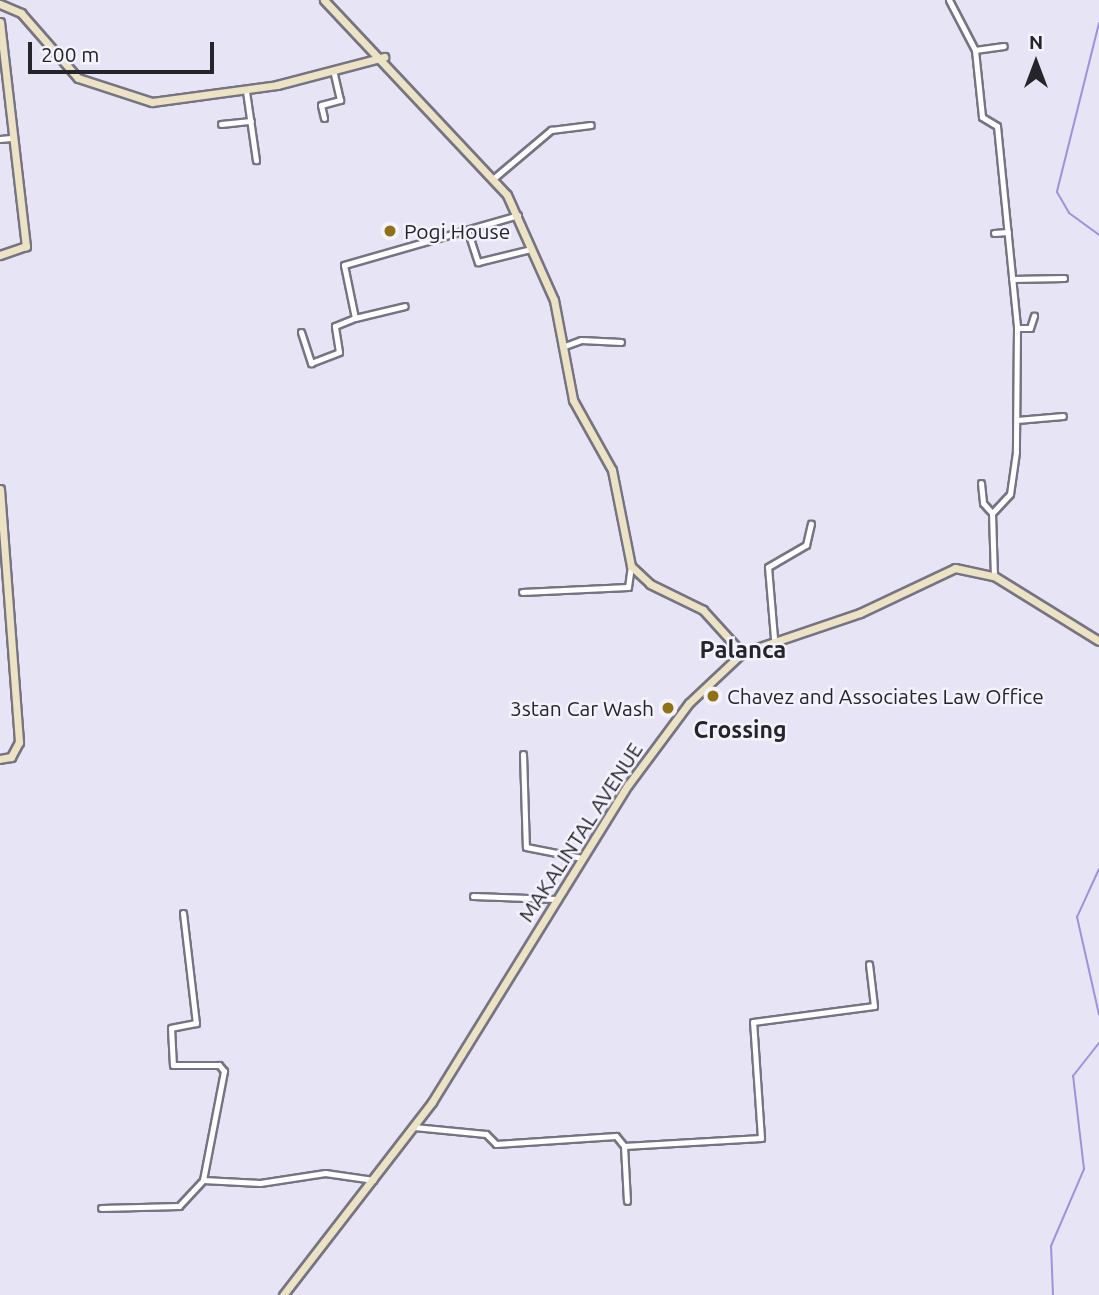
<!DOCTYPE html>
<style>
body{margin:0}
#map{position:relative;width:1099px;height:1295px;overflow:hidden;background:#e7e4f5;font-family:Ubuntu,sans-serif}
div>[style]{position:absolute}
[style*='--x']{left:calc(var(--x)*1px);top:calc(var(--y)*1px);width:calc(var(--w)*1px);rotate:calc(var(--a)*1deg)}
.stream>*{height:2px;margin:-1px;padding:0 1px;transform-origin:1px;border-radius:1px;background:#a092d8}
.roads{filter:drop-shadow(2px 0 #767483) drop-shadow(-2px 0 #767483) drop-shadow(0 2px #767483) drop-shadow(0 -2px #767483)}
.street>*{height:5px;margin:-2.5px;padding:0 2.5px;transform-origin:2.5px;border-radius:2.5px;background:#fff}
.secondary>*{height:7px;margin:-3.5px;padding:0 3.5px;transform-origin:3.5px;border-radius:3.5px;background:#ece2c4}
.dots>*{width:19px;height:19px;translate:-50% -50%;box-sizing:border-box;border:4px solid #f4f2fd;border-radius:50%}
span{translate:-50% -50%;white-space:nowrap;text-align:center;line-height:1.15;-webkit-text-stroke:5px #f4f2fd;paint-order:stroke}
.poi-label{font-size:21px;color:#25242a}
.left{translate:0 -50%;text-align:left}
.right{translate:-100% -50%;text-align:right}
.street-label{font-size:21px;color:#25242a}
.neighbourhood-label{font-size:23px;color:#25242a;font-weight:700}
.quarter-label{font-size:24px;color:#25242a;font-weight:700}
.north{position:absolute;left:1001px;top:28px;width:70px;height:70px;-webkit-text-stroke:5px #f4f2fd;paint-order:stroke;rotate:0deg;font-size:19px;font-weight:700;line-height:28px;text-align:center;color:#25242a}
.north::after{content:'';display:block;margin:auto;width:24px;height:32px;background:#25242a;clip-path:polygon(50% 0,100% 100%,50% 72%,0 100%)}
.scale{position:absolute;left:28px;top:42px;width:186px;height:32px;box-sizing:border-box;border:4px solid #25242a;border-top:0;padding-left:9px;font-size:21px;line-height:24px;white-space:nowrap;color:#25242a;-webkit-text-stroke:5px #f4f2fd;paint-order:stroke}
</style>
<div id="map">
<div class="stream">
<div style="--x:1099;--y:23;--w:174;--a:104"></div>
<div style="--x:1057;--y:192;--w:24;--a:60"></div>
<div style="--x:1069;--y:213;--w:37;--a:36"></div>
<div style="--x:1099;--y:869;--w:53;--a:114.6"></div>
<div style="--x:1077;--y:917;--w:100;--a:77.3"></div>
<div style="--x:1053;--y:1295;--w:49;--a:-92.3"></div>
<div style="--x:1051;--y:1246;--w:84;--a:-66.8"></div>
<div style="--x:1084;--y:1169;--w:94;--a:-96.7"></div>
<div style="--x:1073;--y:1076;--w:42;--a:-51.8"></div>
</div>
<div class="roads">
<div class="street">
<div style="--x:949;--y:0;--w:56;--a:62.5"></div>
<div style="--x:975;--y:50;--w:67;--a:84"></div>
<div style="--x:982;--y:117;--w:17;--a:31"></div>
<div style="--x:997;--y:126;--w:203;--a:84.3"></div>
<div style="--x:1017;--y:328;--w:124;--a:90.5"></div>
<div style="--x:1016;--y:452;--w:42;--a:98.1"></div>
<div style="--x:1010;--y:494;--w:26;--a:133"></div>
<div style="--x:992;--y:513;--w:63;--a:88.2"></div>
<div style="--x:975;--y:50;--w:29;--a:-8"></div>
<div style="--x:246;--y:91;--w:70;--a:81.8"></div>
<div style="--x:324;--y:118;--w:13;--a:-103"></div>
<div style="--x:321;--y:105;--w:20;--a:-15"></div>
<div style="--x:340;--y:100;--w:28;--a:-103"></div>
<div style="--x:221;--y:124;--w:30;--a:-6"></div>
<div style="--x:0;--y:139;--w:11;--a:-5"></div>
<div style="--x:494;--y:178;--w:75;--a:-40.1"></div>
<div style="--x:551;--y:130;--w:40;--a:-7.1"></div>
<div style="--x:468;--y:232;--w:32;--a:72"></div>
<div style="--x:478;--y:262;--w:55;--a:-13.8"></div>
<div style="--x:994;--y:233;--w:14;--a:-4"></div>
<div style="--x:1012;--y:279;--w:52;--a:-1.1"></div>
<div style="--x:355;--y:318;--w:51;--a:-13.5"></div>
<div style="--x:1017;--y:328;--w:13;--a:0"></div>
<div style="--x:1030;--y:328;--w:13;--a:-72"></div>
<div style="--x:301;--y:332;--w:33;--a:72"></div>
<div style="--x:311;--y:363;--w:30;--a:-21"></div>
<div style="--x:339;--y:352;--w:26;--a:-99"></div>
<div style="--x:335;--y:326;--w:22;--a:-22"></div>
<div style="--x:355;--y:318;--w:54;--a:-101.7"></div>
<div style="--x:344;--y:265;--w:181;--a:-16"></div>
<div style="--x:562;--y:347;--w:20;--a:-20"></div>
<div style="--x:581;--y:340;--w:40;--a:2.9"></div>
<div style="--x:1017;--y:420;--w:46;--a:-5"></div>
<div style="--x:981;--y:483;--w:20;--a:84"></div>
<div style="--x:983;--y:503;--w:13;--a:48"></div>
<div style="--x:522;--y:592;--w:106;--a:-2.7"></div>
<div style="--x:628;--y:587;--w:21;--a:-82"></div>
<div style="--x:774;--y:638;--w:71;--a:-94.8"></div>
<div style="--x:768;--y:567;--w:44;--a:-30.1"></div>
<div style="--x:806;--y:545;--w:22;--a:-77"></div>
<div style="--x:523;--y:754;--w:93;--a:88.2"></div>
<div style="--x:526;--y:847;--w:57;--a:11.1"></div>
<div style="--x:473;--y:896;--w:83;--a:2.1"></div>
<div style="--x:183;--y:913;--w:111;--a:83.3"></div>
<div style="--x:196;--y:1023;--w:25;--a:169"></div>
<div style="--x:171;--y:1028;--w:37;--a:87"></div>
<div style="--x:173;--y:1065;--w:46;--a:0"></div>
<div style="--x:219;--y:1065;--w:8;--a:50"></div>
<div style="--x:224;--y:1071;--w:111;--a:100.9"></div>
<div style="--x:203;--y:1180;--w:57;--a:3"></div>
<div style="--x:260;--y:1183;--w:66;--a:-8.7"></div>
<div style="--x:325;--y:1173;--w:49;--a:8.1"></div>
<div style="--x:414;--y:1127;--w:72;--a:5.6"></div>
<div style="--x:486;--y:1134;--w:14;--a:45"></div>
<div style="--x:496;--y:1144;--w:120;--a:-3.8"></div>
<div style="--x:616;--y:1136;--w:13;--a:51"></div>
<div style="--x:624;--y:1146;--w:55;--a:86.9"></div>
<div style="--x:624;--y:1146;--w:137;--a:-3.3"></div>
<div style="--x:761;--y:1138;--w:116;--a:-93.9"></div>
<div style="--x:753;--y:1022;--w:122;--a:-7.5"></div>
<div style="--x:874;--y:1006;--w:42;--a:-96.8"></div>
<div style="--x:101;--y:1208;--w:78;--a:-1.5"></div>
<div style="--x:179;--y:1206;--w:35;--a:-47"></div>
</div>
<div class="secondary">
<div style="--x:324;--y:0;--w:267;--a:46.8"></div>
<div style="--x:507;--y:195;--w:115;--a:65.9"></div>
<div style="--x:554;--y:300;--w:102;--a:79.2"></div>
<div style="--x:573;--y:400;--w:80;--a:60.9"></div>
<div style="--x:612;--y:470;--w:98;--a:78.8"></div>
<div style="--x:631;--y:566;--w:26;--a:43"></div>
<div style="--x:650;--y:584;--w:59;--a:26.1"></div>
<div style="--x:703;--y:610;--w:58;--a:47.8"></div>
<div style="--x:0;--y:4;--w:23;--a:23"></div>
<div style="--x:21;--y:13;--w:86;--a:48.8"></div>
<div style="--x:78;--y:78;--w:78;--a:18"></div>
<div style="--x:152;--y:102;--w:126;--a:-7.7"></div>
<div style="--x:277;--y:85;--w:111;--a:-14.7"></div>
<div style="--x:0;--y:22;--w:226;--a:83.4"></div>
<div style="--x:26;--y:246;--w:28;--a:161"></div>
<div style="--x:0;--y:489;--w:254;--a:85.7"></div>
<div style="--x:19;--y:742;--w:17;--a:118"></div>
<div style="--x:11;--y:757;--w:11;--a:170"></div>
<div style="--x:283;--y:1295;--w:244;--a:-52.3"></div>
<div style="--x:432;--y:1102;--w:373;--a:-58.3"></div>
<div style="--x:628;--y:785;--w:102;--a:-53.4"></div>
<div style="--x:689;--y:703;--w:73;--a:-43.3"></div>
<div style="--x:742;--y:653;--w:125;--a:-18.7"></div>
<div style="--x:860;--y:613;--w:105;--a:-25.3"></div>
<div style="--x:955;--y:568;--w:40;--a:12"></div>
<div style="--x:994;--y:576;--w:123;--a:31.8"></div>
</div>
</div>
<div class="dots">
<div style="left:390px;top:231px;background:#8f7116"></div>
<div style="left:713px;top:696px;background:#8f7116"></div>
<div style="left:668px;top:708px;background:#8f7116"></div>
</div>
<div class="poi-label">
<span class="left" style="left:404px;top:231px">Pogi House</span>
<span class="left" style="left:727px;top:696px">Chavez and Associates Law Office</span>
<span class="right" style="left:654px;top:708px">3stan Car Wash</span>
</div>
<div class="street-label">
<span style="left:580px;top:832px;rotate:-57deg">MAKALINTAL AVENUE</span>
</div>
<div class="neighbourhood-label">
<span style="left:740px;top:730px">Crossing</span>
</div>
<div class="quarter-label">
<span style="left:743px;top:650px">Palanca</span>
</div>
<div class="north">N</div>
<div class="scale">200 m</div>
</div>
